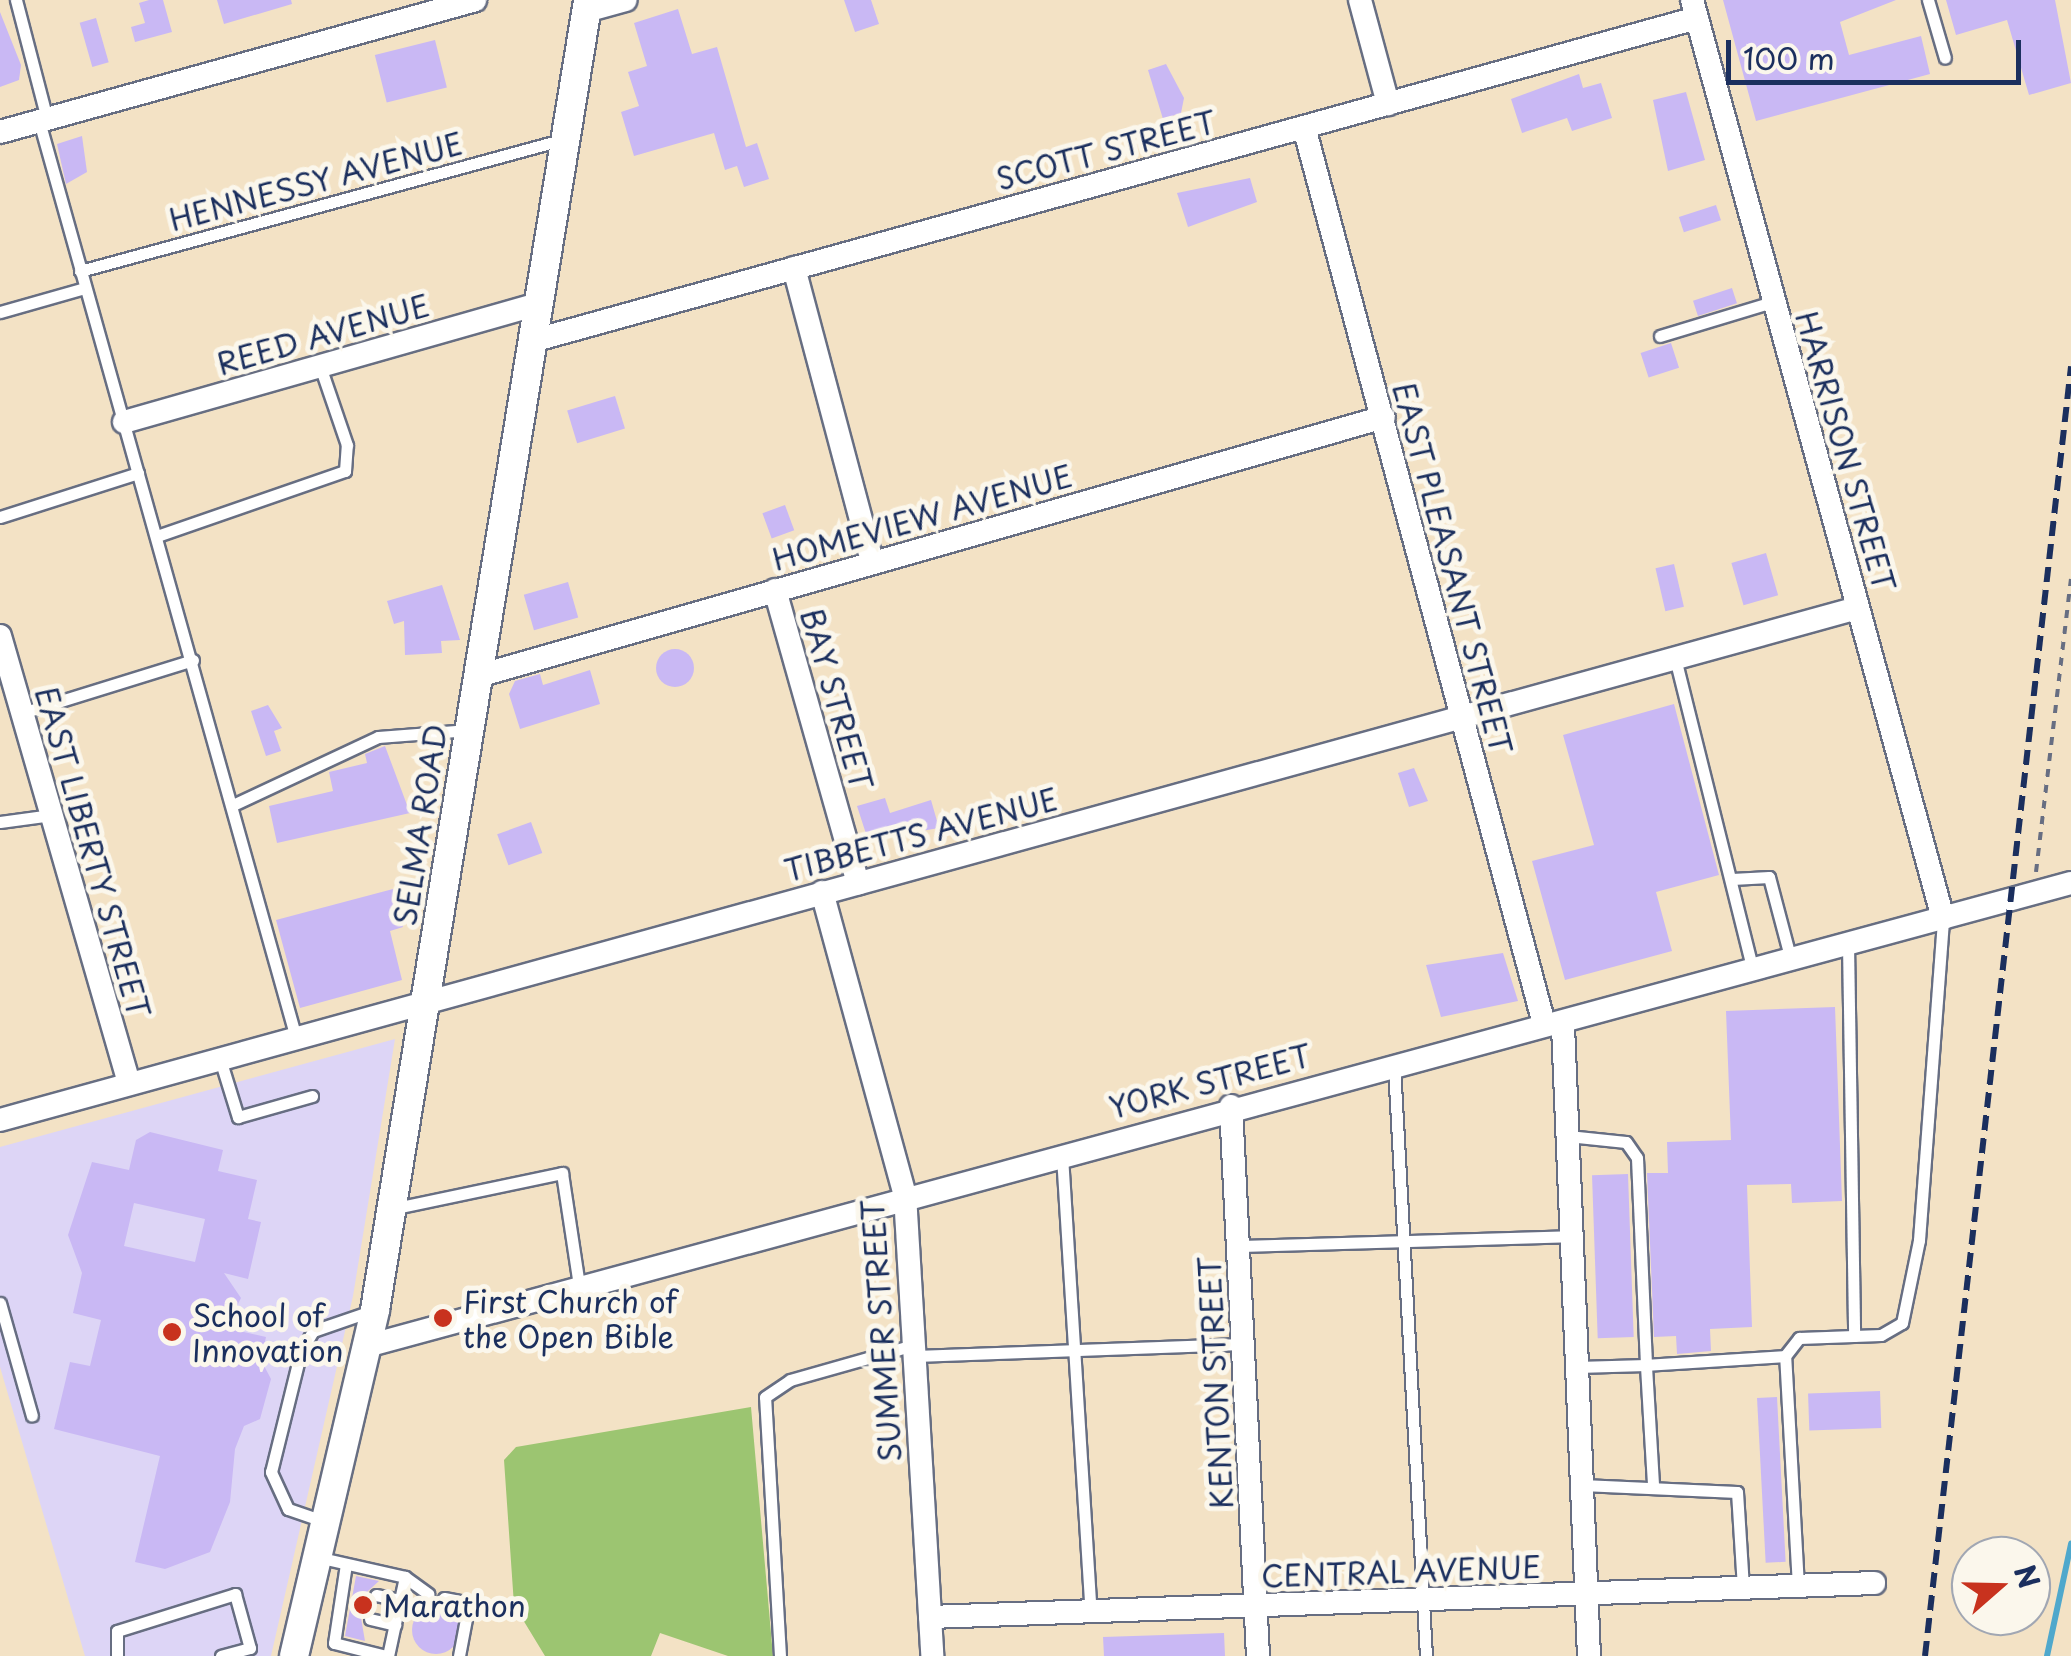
<!DOCTYPE html>
<style>
body{margin:0}
#map{position:relative;width:2071px;height:1656px;overflow:hidden;background:#f3e2c5;font-family:"Playpen Sans",sans-serif}
div>[style]{position:absolute}
[style*='--x']{left:calc(var(--x)*1px);top:calc(var(--y)*1px);width:calc(var(--w)*1px);rotate:calc(var(--a)*1deg)}
.built>*{inset:0;background:#ddd5f6}
.green>*{inset:0;background:#9cc571}
.stream>*{height:6px;margin:-3px;padding:0 3px;transform-origin:3px;border-radius:3px;background:#4fa8cc}
.building>*{inset:0;background:#c9b8f4;transform-origin:0 0}
.round{border-radius:50%}
.path>*{height:4px;margin-top:-2px;transform-origin:0;background:repeating-linear-gradient(90deg,#676e82 0 8px,transparent 0 16px)}
.roads{filter:drop-shadow(2px 0 #676e82) drop-shadow(-2px 0 #676e82) drop-shadow(0 2px #676e82) drop-shadow(0 -2px #676e82)}
.service>*{height:11px;margin:-5.5px;padding:0 5.5px;transform-origin:5.5px;border-radius:5.5px;background:#fff}
.minor>*{height:22px;margin:-11px;padding:0 11px;transform-origin:11px;border-radius:11px;background:#fff}
.tertiary>*{height:28px;margin:-14px;padding:0 14px;transform-origin:14px;border-radius:14px;background:#fff}
.rail>*{height:6px;margin-top:-3px;transform-origin:0;background:repeating-linear-gradient(90deg,#1b2f5e 0 15px,transparent 0 23px)}
.dots>*{width:28px;height:28px;translate:-50% -50%;box-sizing:border-box;border:5px solid #fbf7ec;border-radius:50%}
span{translate:-50% -50%;white-space:nowrap;text-align:center;line-height:1.15;-webkit-text-stroke:10px #fbf7ec;paint-order:stroke}
.street-label{font-size:30px;color:#1b2f5e}
.poi-label{font-size:30px;color:#1b2f5e}
.left{translate:0 -50%;text-align:left}
.north{position:absolute;left:1951px;top:1536px;width:100px;height:100px;box-sizing:border-box;background:#fbf7ec;border:2px solid #a1a7b3;border-radius:50%;rotate:70deg;font-size:28px;font-weight:700;line-height:40px;text-align:center;color:#1b2f5e}
.north::after{content:'';display:block;margin:auto;width:35px;height:45px;background:#c8321e;clip-path:polygon(50% 0,100% 100%,50% 72%,0 100%)}
.scale{position:absolute;left:1726px;top:40px;width:295px;height:45px;box-sizing:border-box;border:5px solid #1b2f5e;border-top:0;padding-left:12px;font-size:30px;line-height:35px;white-space:nowrap;color:#1b2f5e;-webkit-text-stroke:8px #fbf7ec;paint-order:stroke}
</style>
<div id="map">
<div class="built">
<div style="clip-path:polygon(395px 1039px,353px 1296px,271px 1656px,85px 1656px,0 1367px,0 1147px)"></div>
</div>
<div class="green">
<div style="clip-path:polygon(751px 1407px,773px 1656px,728px 1656px,660px 1633px,651px 1656px,545px 1656px,514px 1605px,504px 1460px,516px 1447px)"></div>
</div>
<div class="stream">
<div style="--x:2047;--y:1656;--w:115;--a:-77.9"></div>
</div>
<div class="building">
<div style="clip-path:polygon(149px 0,163px 0,172px 32px,135px 42px,131px 27px,145px 23px,139px 3px)"></div>
<div style="clip-path:polygon(217px 0,291px 0,292px 4px,224px 24px)"></div>
<div style="clip-path:polygon(844px 0,871px 0,879px 24px,855px 32px)"></div>
<div style="clip-path:polygon(1723px 0,1896px 0,1840px 22px,1849px 55px,1921px 36px,1930px 74px,1756px 121px)"></div>
<div style="clip-path:polygon(1946px 0,2055px 0,2071px 83px,2029px 95px,2007px 20px,1956px 35px)"></div>
<div style="clip-path:polygon(678px 9px,692px 54px,717px 47px,746px 147px,757px 143px,769px 179px,744px 187px,737px 166px,725px 170px,714px 133px,634px 156px,621px 112px,639px 106px,628px 72px,647px 66px,634px 23px)"></div>
<div style="clip-path:polygon(0 12px,21px 65px,19px 80px,0 87px)"></div>
<div style="left:96px;top:18px;width:46px;height:17px;rotate:74deg"></div>
<div style="left:435px;top:40px;width:49px;height:62px;rotate:76deg"></div>
<div style="clip-path:polygon(1166px 64px,1184px 98px,1181px 113px,1163px 119px,1148px 70px)"></div>
<div style="clip-path:polygon(1579px 74px,1583px 88px,1601px 83px,1612px 118px,1572px 131px,1567px 118px,1522px 133px,1511px 99px)"></div>
<div style="clip-path:polygon(1686px 92px,1705px 160px,1668px 171px,1653px 100px)"></div>
<div style="clip-path:polygon(82px 136px,87px 172px,66px 184px,57px 144px)"></div>
<div style="clip-path:polygon(1250px 178px,1257px 202px,1188px 227px,1177px 193px)"></div>
<div style="left:1716px;top:205px;width:16px;height:39px;rotate:72deg"></div>
<div style="left:1732px;top:288px;width:16px;height:41px;rotate:72deg"></div>
<div style="left:1671px;top:343px;width:26px;height:32px;rotate:72deg"></div>
<div style="left:615px;top:396px;width:34px;height:50px;rotate:73deg"></div>
<div style="left:785px;top:505px;width:27px;height:24px;rotate:70deg"></div>
<div style="left:1766px;top:553px;width:44px;height:36px;rotate:74deg"></div>
<div style="left:1674px;top:564px;width:44px;height:19px;rotate:77deg"></div>
<div style="left:568px;top:582px;width:37px;height:46px;rotate:74deg"></div>
<div style="clip-path:polygon(442px 585px,460px 640px,441px 641px,442px 653px,405px 655px,404px 621px,394px 624px,387px 601px)"></div>
<div class="round" style="left:656px;top:649px;width:38px;height:38px"></div>
<div style="clip-path:polygon(590px 670px,600px 704px,520px 729px,509px 694px,515px 681px,540px 674px,543px 685px)"></div>
<div style="clip-path:polygon(1674px 704px,1719px 875px,1656px 892px,1672px 951px,1565px 980px,1532px 861px,1594px 845px,1563px 735px)"></div>
<div style="clip-path:polygon(268px 705px,282px 728px,274px 731px,281px 751px,266px 756px,251px 711px)"></div>
<div style="clip-path:polygon(385px 746px,410px 813px,277px 843px,269px 806px,333px 791px,329px 772px,367px 763px,365px 754px)"></div>
<div style="clip-path:polygon(1414px 768px,1428px 801px,1409px 807px,1398px 773px)"></div>
<div style="clip-path:polygon(885px 798px,890px 813px,931px 800px,939px 828px,868px 840px,857px 806px)"></div>
<div style="left:531px;top:822px;width:33px;height:36px;rotate:70deg"></div>
<div style="clip-path:polygon(393px 889px,403px 927px,390px 931px,402px 980px,300px 1008px,276px 920px)"></div>
<div style="clip-path:polygon(1503px 953px,1518px 1001px,1441px 1017px,1426px 965px)"></div>
<div style="clip-path:polygon(1835px 1007px,1842px 1201px,1792px 1203px,1791px 1184px,1747px 1185px,1752px 1327px,1710px 1329px,1711px 1351px,1677px 1354px,1676px 1336px,1654px 1337px,1647px 1173px,1668px 1173px,1667px 1142px,1731px 1140px,1726px 1011px)"></div>
<div style="clip-path:polygon(evenodd,150px 1132px,223px 1150px,218px 1171px,257px 1180px,248px 1219px,261px 1222px,248px 1279px,224px 1273px,241px 1298px,226px 1328px,266px 1337px,261px 1360px,271px 1379px,260px 1419px,244px 1426px,235px 1449px,230px 1502px,210px 1552px,165px 1569px,135px 1562px,160px 1456px,54px 1429px,70px 1362px,90px 1366px,101px 1320px,73px 1313px,82px 1273px,68px 1235px,92px 1162px,129px 1170px,136px 1140px,150px 1132px,134px 1203px,205px 1219px,195px 1262px,124px 1246px,134px 1203px)"></div>
<div style="left:1628px;top:1174px;width:163px;height:36px;rotate:88deg"></div>
<div style="left:1880px;top:1391px;width:37px;height:72px;rotate:88deg"></div>
<div style="left:1777px;top:1397px;width:165px;height:20px;rotate:87deg"></div>
<div style="clip-path:polygon(356px 1576px,379px 1581px,367px 1592px,372px 1610px,361px 1618px,365px 1641px,345px 1636px)"></div>
<div class="round" style="left:412px;top:1606px;width:48px;height:48px"></div>
<div style="clip-path:polygon(1224px 1633px,1225px 1656px,1104px 1656px,1103px 1637px)"></div>
</div>
<div class="path">
<div style="--x:2036;--y:872;--w:295;--a:-83.2"></div>
</div>
<div class="roads">
<div class="service">
<div style="--x:16;--y:0;--w:123;--a:75.4"></div>
<div style="--x:1928;--y:0;--w:60;--a:73.7"></div>
<div style="--x:39;--y:121;--w:952;--a:74.34"></div>
<div style="--x:80;--y:271;--w:503;--a:-15.23"></div>
<div style="--x:0;--y:312;--w:88;--a:-15.8"></div>
<div style="--x:1660;--y:336;--w:117;--a:-16.9"></div>
<div style="--x:0;--y:517;--w:145;--a:-17.7"></div>
<div style="--x:157;--y:536;--w:199;--a:-19.1"></div>
<div style="--x:345;--y:471;--w:26;--a:-86"></div>
<div style="--x:347;--y:445;--w:83;--a:-108.9"></div>
<div style="--x:1675;--y:658;--w:323;--a:76"></div>
<div style="--x:22;--y:713;--w:179;--a:-17.2"></div>
<div style="--x:235;--y:804;--w:158;--a:-25.1"></div>
<div style="--x:378;--y:737;--w:91;--a:-4.4"></div>
<div style="--x:0;--y:822;--w:52;--a:-7.7"></div>
<div style="--x:1732;--y:879;--w:37;--a:-3"></div>
<div style="--x:1769;--y:877;--w:86;--a:75.2"></div>
<div style="--x:1848;--y:944;--w:392;--a:89.1"></div>
<div style="--x:220;--y:1059;--w:61;--a:72.8"></div>
<div style="--x:238;--y:1117;--w:77;--a:-15.8"></div>
<div style="--x:1394;--y:1066;--w:591;--a:86.9"></div>
<div style="--x:1568;--y:1136;--w:58;--a:5.9"></div>
<div style="--x:1626;--y:1142;--w:19;--a:55"></div>
<div style="--x:1637;--y:1158;--w:207;--a:87.5"></div>
<div style="--x:1646;--y:1365;--w:69;--a:178.3"></div>
<div style="--x:1062;--y:1156;--w:456;--a:86.4"></div>
<div style="--x:391;--y:1209;--w:175;--a:-11.9"></div>
<div style="--x:562;--y:1173;--w:114;--a:81.4"></div>
<div style="--x:1238;--y:1246;--w:334;--a:-1.7"></div>
<div style="--x:0;--y:1303;--w:117;--a:74.2"></div>
<div style="--x:914;--y:1356;--w:329;--a:-2.1"></div>
<div style="--x:1653;--y:1484;--w:119;--a:-93.4"></div>
<div style="--x:1646;--y:1365;--w:139;--a:-3.7"></div>
<div style="--x:1582;--y:1485;--w:155;--a:2.6"></div>
<div style="--x:1737;--y:1492;--w:96;--a:86.4"></div>
<div style="--x:326;--y:1522;--w:40;--a:-161.1"></div>
<div style="--x:288;--y:1509;--w:41;--a:-114.7"></div>
<div style="--x:271;--y:1472;--w:125;--a:-76.1"></div>
<div style="--x:301;--y:1351;--w:23;--a:-59"></div>
<div style="--x:313;--y:1331;--w:61;--a:-19"></div>
<div style="--x:317;--y:1557;--w:90;--a:12.8"></div>
<div style="--x:405;--y:1577;--w:29;--a:36"></div>
<div style="--x:346;--y:1564;--w:80;--a:98.6"></div>
<div style="--x:334;--y:1643;--w:54;--a:14"></div>
<div style="--x:1798;--y:1586;--w:230;--a:-93.2"></div>
<div style="--x:1785;--y:1356;--w:23;--a:-52"></div>
<div style="--x:1799;--y:1338;--w:82;--a:-2.1"></div>
<div style="--x:1881;--y:1335;--w:24;--a:-30"></div>
<div style="--x:1902;--y:1323;--w:85;--a:-78.4"></div>
<div style="--x:1919;--y:1240;--w:323;--a:-85.7"></div>
<div style="--x:376;--y:1595;--w:24;--a:12"></div>
<div style="--x:444;--y:1598;--w:25;--a:11"></div>
<div style="--x:469;--y:1603;--w:54;--a:100.7"></div>
<div style="--x:370;--y:1619;--w:26;--a:13"></div>
<div style="--x:117;--y:1656;--w:25;--a:-90"></div>
<div style="--x:117;--y:1631;--w:124;--a:-17.4"></div>
<div style="--x:235;--y:1594;--w:56;--a:74.5"></div>
<div style="--x:250;--y:1648;--w:30;--a:165"></div>
<div style="--x:388;--y:1656;--w:81;--a:-77.9"></div>
<div style="--x:780;--y:1656;--w:259;--a:-93.3"></div>
<div style="--x:765;--y:1397;--w:30;--a:-34"></div>
<div style="--x:790;--y:1380;--w:129;--a:-15.8"></div>
</div>
<div class="minor">
<div style="--x:1360;--y:0;--w:108;--a:74.9"></div>
<div style="--x:1692;--y:0;--w:952;--a:74.71"></div>
<div style="--x:586;--y:11;--w:41;--a:-15.4"></div>
<div style="--x:1304;--y:127;--w:929;--a:75.02"></div>
<div style="--x:0;--y:132;--w:493;--a:-15.5"></div>
<div style="--x:794;--y:268;--w:304;--a:75.1"></div>
<div style="--x:532;--y:341;--w:1209;--a:-15.5"></div>
<div style="--x:124;--y:422;--w:430;--a:-15.9"></div>
<div style="--x:775;--y:590;--w:305;--a:74.2"></div>
<div style="--x:0;--y:636;--w:466;--a:73.9"></div>
<div style="--x:478;--y:676;--w:942;--a:-15.95"></div>
<div style="--x:822;--y:892;--w:314;--a:74.7"></div>
<div style="--x:905;--y:1195;--w:462;--a:86.6"></div>
<div style="--x:1563;--y:1026;--w:631;--a:87.64"></div>
<div style="--x:1231;--y:1106;--w:551;--a:87.19"></div>
<div style="--x:0;--y:1120;--w:1927;--a:-15.41"></div>
<div style="--x:367;--y:1346;--w:1766;--a:-15.2"></div>
<div style="--x:930;--y:1617;--w:945;--a:-2.06"></div>
</div>
<div class="tertiary">
<div style="--x:294;--y:1656;--w:355;--a:-76.8"></div>
<div style="--x:375;--y:1310;--w:1327;--a:-80.76"></div>
</div>
</div>
<div class="rail">
<div style="--x:1925;--y:1656;--w:1298;--a:-83.54"></div>
</div>
<div class="dots">
<div style="left:443px;top:1318px;background:#c8321e"></div>
<div style="left:172px;top:1332px;background:#c8321e"></div>
<div style="left:363px;top:1605px;background:#c8321e"></div>
</div>
<div class="street-label">
<span style="left:1106px;top:150px;rotate:-15deg">SCOTT STREET</span>
<span style="left:316px;top:181px;rotate:-15deg">HENNESSY AVENUE</span>
<span style="left:323px;top:334px;rotate:-16deg">REED AVENUE</span>
<span style="left:1846px;top:451px;rotate:74deg">HARRISON STREET</span>
<span style="left:922px;top:517px;rotate:-16deg">HOMEVIEW AVENUE</span>
<span style="left:1453px;top:568px;rotate:75deg">EAST PLEASANT STREET</span>
<span style="left:837px;top:699px;rotate:74deg">BAY STREET</span>
<span style="left:420px;top:825px;rotate:-81deg">SELMA ROAD</span>
<span style="left:921px;top:834px;rotate:-15deg">TIBBETTS AVENUE</span>
<span style="left:93px;top:852px;rotate:74deg">EAST LIBERTY STREET</span>
<span style="left:1210px;top:1081px;rotate:-15deg">YORK STREET</span>
<span style="left:881px;top:1331px;rotate:-94deg">SUMMER STREET</span>
<span style="left:1215px;top:1383px;rotate:-93deg">KENTON STREET</span>
<span style="left:1401px;top:1571px;rotate:-2deg">CENTRAL AVENUE</span>
</div>
<div class="poi-label">
<span class="left" style="left:463px;top:1318px">First Church of<br>the Open Bible</span>
<span class="left" style="left:192px;top:1332px">School of<br>Innovation</span>
<span class="left" style="left:383px;top:1605px">Marathon</span>
</div>
<div class="north">N</div>
<div class="scale">100 m</div>
</div>
